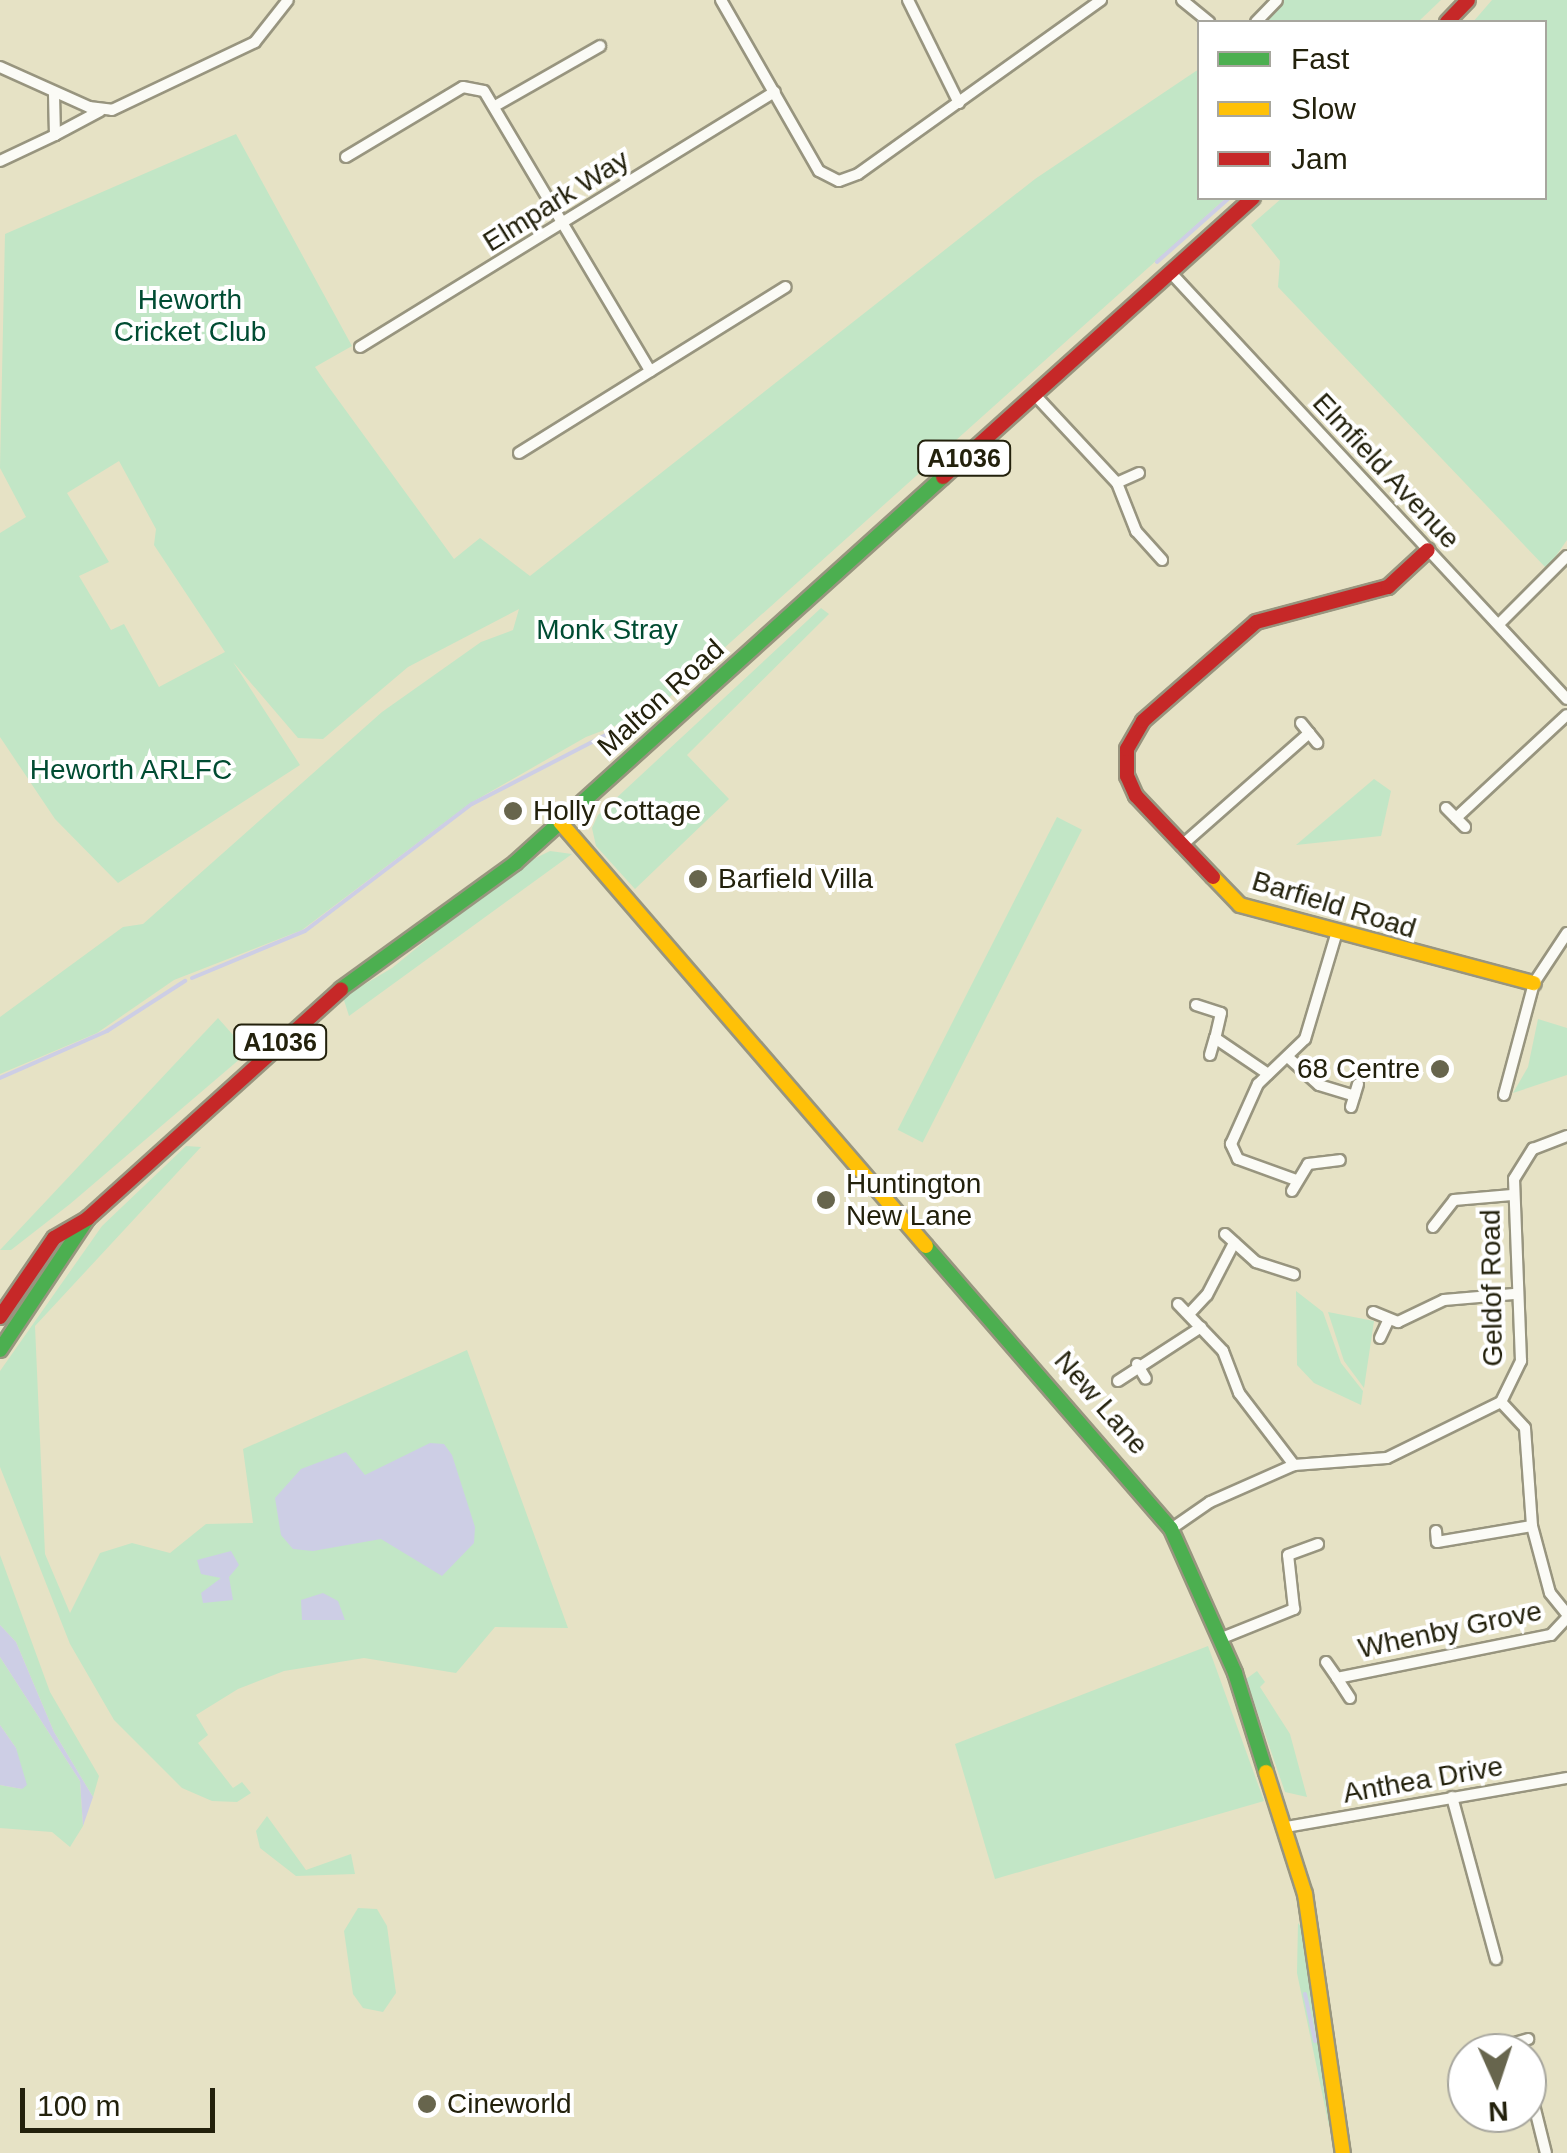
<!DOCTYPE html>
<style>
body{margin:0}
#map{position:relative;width:1567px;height:2153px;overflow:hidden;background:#e6e2c5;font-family:Helvetica,sans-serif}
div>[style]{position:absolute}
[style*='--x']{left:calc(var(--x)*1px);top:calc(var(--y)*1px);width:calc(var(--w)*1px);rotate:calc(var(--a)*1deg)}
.green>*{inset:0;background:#c2e6c6;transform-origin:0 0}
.water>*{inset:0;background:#cdcee5}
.stream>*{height:4px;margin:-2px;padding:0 2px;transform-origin:2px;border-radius:2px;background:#cdcee5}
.roads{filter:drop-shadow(2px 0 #98957f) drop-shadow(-2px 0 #98957f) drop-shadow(0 2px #98957f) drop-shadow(0 -2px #98957f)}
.street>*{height:10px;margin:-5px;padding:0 5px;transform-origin:5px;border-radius:5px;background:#fbfbf6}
.fast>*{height:14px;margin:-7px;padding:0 7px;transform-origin:7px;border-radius:7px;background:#4caf50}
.slow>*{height:14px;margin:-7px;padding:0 7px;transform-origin:7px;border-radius:7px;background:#ffc107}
.jam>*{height:14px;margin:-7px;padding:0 7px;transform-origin:7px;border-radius:7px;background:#c62828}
.dots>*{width:28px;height:28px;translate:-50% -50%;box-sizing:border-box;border:5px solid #fff;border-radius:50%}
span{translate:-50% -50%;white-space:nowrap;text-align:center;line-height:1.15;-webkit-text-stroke:8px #fff;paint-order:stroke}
.shield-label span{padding:2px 8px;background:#fff;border:2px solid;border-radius:8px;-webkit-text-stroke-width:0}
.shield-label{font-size:25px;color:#23210c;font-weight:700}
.street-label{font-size:28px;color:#23210c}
.park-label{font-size:28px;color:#004c32}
.poi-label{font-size:28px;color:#23210c}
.left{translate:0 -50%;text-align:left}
.right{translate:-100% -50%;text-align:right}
.legend{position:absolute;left:1197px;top:20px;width:350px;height:180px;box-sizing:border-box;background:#fff;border:2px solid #a7a69e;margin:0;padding:12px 18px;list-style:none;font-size:30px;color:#23210c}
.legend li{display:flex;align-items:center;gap:20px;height:50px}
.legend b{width:50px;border:2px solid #a7a69e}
.north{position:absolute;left:1447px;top:2033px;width:100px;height:100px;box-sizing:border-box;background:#fff;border:2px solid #a7a69e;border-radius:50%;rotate:177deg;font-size:28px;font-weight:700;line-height:40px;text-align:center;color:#23210c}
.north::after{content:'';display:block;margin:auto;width:35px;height:45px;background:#67654d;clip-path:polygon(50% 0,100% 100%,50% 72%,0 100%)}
.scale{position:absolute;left:20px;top:2088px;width:195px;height:45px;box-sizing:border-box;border:5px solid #23210c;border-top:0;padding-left:12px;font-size:30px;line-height:35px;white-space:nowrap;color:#23210c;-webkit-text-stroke:8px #fff;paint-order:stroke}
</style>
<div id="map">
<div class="green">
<div style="clip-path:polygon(1283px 0,1441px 0,1418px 22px,1262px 22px)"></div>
<div style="clip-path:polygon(1492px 0,1567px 0,1567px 540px,1547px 569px,1278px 287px,1280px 261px,1251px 225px,1282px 198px,1544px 198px,1544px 22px,1473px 22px)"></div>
<div style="clip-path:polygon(evenodd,1199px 69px,1200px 198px,1226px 198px,654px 711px,586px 737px,469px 804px,302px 930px,174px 980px,97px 1033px,0 1074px,0 1017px,123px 927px,143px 924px,382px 712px,481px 642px,513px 630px,519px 609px,408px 667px,323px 739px,298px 738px,233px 662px,300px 765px,118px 883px,55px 819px,0 737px,0 533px,26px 517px,0 468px,5px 234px,236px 134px,352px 346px,315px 367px,328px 386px,454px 559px,480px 538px,530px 576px,1035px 179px,1199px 69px,119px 461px,156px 529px,154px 545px,225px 652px,159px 687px,124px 624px,111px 630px,79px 576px,109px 562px,67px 493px,119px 461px)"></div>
<div style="clip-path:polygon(821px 608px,829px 614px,687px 755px,729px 799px,635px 889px,596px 846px,592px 828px,598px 815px)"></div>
<div style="clip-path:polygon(1374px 779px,1391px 791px,1381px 836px,1296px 845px)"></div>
<div style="left:1057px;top:817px;width:28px;height:351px;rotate:27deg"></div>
<div style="clip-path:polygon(550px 851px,572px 854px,349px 1016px,343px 997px,392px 968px,515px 868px)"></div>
<div style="clip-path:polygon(218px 1018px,248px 1052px,70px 1204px,11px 1250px,0 1250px)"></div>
<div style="clip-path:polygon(1538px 1019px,1567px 1028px,1567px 1075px,1513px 1093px,1528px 1067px)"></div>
<div style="clip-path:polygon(186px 1146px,201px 1147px,35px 1326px,45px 1554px,70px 1613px,100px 1553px,132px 1543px,170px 1553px,206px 1524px,253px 1523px,243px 1449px,467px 1350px,568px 1628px,495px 1627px,456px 1673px,364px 1658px,284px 1671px,238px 1689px,196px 1715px,208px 1735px,198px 1743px,233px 1788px,242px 1782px,251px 1793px,237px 1802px,212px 1801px,182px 1788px,114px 1720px,70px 1644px,0 1467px,0 1371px,102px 1226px)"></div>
<div style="clip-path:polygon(1296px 1291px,1323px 1312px,1341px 1363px,1363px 1391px,1361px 1405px,1314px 1383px,1297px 1365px)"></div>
<div style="clip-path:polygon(1328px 1312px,1374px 1321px,1364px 1388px,1344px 1361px)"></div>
<div style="clip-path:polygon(0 1555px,50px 1692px,99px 1776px,93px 1797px,54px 1732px,16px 1642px,0 1625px)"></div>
<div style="clip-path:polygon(1208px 1646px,1264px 1801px,995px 1879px,955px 1744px)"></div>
<div style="clip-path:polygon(0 1657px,80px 1781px,83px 1826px,70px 1847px,52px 1832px,0 1828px,0 1785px,22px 1789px,16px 1748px,0 1725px)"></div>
<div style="clip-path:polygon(1257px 1671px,1265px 1682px,1260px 1687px,1290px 1734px,1307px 1797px,1285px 1792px,1246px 1679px)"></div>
<div style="clip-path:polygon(267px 1816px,306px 1870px,351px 1854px,355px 1874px,296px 1876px,260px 1848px,256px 1831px)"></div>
<div style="clip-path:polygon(358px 1908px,377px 1909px,387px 1926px,396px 1993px,383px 2012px,363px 2008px,353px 1994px,344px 1931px)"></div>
<div style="clip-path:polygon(1298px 1923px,1307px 1934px,1335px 2120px,1329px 2126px,1297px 1973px)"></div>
</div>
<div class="water">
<div style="clip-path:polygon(430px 1443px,444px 1444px,452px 1455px,475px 1527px,474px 1543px,442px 1576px,381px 1539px,313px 1551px,293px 1549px,281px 1535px,275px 1498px,301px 1469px,346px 1452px,365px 1475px)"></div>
<div style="clip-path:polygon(231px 1551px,239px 1565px,229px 1577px,233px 1600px,203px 1603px,201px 1593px,221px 1578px,201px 1574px,197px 1560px)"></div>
<div style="clip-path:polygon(323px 1593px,338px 1601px,345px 1620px,302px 1620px,301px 1600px)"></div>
<div style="clip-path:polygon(0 1625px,16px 1642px,54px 1732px,93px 1797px,83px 1826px,80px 1781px,0 1657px)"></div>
<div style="clip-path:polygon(0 1725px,16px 1748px,27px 1785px,22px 1789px,0 1785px)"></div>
</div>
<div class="stream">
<div style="--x:1157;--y:262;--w:96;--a:-41.6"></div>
<div style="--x:192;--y:978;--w:122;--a:-22.6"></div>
<div style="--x:305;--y:931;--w:210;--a:-37.3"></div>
<div style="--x:472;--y:804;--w:183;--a:-27.3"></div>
<div style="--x:0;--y:1078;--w:117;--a:-23.7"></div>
<div style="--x:107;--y:1031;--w:93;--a:-32.7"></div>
<div style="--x:1305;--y:1994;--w:48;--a:78"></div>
</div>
<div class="roads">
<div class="street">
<div style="--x:721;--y:0;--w:197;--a:60.2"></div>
<div style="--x:819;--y:171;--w:22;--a:27"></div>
<div style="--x:839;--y:181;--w:20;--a:-20"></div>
<div style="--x:858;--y:174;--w:299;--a:-35.6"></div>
<div style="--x:908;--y:0;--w:115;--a:63.7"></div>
<div style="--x:1182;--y:0;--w:35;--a:39"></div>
<div style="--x:1256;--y:22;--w:30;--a:-46"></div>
<div style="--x:0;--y:67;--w:98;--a:24.2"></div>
<div style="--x:89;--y:107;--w:23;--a:7"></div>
<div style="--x:112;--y:110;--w:158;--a:-25.4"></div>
<div style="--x:255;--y:42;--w:53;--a:-51.8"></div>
<div style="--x:495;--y:106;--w:121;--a:-29.7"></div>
<div style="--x:55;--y:135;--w:51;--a:-28.1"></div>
<div style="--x:346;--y:157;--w:136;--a:-30.9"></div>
<div style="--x:463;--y:87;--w:21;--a:11"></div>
<div style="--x:484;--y:91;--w:326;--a:59.3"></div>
<div style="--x:0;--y:161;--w:61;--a:-25.3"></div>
<div style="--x:55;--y:135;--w:42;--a:-91.4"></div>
<div style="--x:1172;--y:274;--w:580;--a:47.1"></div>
<div style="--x:360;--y:347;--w:487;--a:-31.6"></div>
<div style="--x:1034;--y:394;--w:122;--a:47"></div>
<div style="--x:519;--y:453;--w:314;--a:-31.9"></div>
<div style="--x:1139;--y:473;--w:24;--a:156"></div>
<div style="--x:1117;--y:483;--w:52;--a:68.4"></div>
<div style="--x:1136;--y:531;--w:39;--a:48"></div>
<div style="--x:1499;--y:624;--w:96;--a:-45"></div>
<div style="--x:1301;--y:723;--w:26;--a:51"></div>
<div style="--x:1446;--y:808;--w:27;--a:45"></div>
<div style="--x:1456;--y:818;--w:151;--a:-42.9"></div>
<div style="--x:1181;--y:846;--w:171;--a:-41.4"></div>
<div style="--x:1196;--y:1005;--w:26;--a:18"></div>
<div style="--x:1221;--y:1013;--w:26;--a:103"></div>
<div style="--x:1215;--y:1038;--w:64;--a:34.2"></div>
<div style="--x:1210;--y:1055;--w:18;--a:-74"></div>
<div style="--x:1290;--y:1059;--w:39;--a:42"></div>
<div style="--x:1319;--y:1085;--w:37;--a:17"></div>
<div style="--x:1504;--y:1095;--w:116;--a:-75"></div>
<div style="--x:1534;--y:983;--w:60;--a:-56.6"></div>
<div style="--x:1351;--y:1107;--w:24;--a:-73"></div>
<div style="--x:1296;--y:1180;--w:62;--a:-160.1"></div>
<div style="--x:1238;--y:1159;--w:17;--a:-115"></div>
<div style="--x:1231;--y:1144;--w:66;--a:-65.8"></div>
<div style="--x:1258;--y:1084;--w:65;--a:-43.8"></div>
<div style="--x:1305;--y:1039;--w:109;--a:-73.4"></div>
<div style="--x:1292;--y:1191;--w:31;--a:-59"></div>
<div style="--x:1308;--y:1164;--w:32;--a:-7"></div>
<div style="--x:1433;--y:1227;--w:34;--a:-52"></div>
<div style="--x:1454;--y:1200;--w:58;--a:-4.9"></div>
<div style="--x:1225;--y:1234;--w:42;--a:42.1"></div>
<div style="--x:1256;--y:1262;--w:40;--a:18"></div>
<div style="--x:1178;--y:1304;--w:65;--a:46.2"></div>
<div style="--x:1223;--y:1351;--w:45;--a:69.1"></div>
<div style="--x:1239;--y:1393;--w:91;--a:52.6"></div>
<div style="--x:1373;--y:1312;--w:27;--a:22"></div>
<div style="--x:1398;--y:1322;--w:51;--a:-25.6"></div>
<div style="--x:1444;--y:1300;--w:70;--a:-4.9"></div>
<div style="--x:1189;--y:1314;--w:26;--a:-47"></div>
<div style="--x:1207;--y:1295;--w:59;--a:-62.6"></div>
<div style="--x:1380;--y:1338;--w:19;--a:-65"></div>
<div style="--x:1137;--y:1364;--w:17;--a:59"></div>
<div style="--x:1118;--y:1381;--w:99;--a:-33"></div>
<div style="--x:1501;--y:1402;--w:35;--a:47"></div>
<div style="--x:1525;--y:1428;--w:98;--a:85.9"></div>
<div style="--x:1532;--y:1526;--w:69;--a:75"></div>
<div style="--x:1550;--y:1593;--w:27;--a:51"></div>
<div style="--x:1171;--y:1529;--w:47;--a:-34.7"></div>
<div style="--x:1210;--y:1502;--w:92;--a:-23.8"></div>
<div style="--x:1294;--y:1465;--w:93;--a:-4.3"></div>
<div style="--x:1387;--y:1458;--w:127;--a:-26.2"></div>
<div style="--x:1501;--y:1402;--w:46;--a:-64"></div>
<div style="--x:1521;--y:1361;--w:182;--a:-92.2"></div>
<div style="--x:1514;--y:1179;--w:36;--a:-58"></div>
<div style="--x:1533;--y:1149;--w:36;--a:-21"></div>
<div style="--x:1436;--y:1531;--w:11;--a:85"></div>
<div style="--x:1437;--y:1542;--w:96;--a:-9.6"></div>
<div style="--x:1222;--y:1638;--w:78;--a:-21.9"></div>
<div style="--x:1294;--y:1609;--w:54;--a:-96.3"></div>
<div style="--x:1288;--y:1555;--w:32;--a:-20"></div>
<div style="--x:1326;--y:1662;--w:19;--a:55"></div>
<div style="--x:1350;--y:1698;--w:24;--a:-123"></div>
<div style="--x:1337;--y:1678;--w:218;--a:-11.4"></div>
<div style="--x:1551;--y:1635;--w:23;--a:-47"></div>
<div style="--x:1452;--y:1797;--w:168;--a:74.8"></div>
<div style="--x:1286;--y:1827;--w:285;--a:-9.9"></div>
<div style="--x:1511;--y:2044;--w:18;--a:-16"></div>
<div style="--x:1527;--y:2077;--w:78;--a:76"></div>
</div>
<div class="fast">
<div style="--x:341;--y:989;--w:215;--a:-35.9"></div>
<div style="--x:515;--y:863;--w:576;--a:-42.05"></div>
<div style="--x:926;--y:1246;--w:374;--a:49.1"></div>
<div style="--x:1171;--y:1529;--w:158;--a:66"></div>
<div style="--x:1235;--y:1673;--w:104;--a:72.6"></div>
<div style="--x:0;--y:1350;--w:159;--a:-56.3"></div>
</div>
<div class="slow">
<div style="--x:560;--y:822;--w:560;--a:49.2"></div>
<div style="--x:1213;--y:877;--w:39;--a:46"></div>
<div style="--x:1240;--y:905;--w:304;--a:14.9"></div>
<div style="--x:1266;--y:1772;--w:128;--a:72.3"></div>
<div style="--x:1305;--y:1894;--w:262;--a:81.7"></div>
</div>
<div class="jam">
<div style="--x:1447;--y:22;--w:30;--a:-46"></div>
<div style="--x:943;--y:477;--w:417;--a:-42"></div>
<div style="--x:1213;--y:877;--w:112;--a:-133.5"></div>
<div style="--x:1136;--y:796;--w:22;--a:-114"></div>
<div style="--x:1127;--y:776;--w:27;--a:-90"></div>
<div style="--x:1127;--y:749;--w:32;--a:-60"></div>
<div style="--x:1143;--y:721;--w:150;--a:-41.2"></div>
<div style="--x:1256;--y:622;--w:137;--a:-14.9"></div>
<div style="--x:1388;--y:587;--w:54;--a:-42.8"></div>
<div style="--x:0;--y:1317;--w:96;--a:-55.6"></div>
<div style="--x:54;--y:1238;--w:39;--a:-30"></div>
<div style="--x:88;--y:1218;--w:341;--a:-42.1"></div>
</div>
</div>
<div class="dots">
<div style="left:513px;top:811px;background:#67654d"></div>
<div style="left:698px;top:879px;background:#67654d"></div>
<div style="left:1440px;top:1069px;background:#67654d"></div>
<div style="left:826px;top:1200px;background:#67654d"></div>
<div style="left:427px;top:2104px;background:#67654d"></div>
</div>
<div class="shield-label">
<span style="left:964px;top:458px">A1036</span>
<span style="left:280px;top:1042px">A1036</span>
</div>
<div class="street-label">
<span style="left:556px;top:201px;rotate:-32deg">Elmpark Way</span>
<span style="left:1386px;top:471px;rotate:47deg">Elmfield Avenue</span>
<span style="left:661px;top:698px;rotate:-42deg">Malton Road</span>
<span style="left:1334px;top:905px;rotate:17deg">Barfield Road</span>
<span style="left:1492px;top:1288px;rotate:-91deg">Geldof Road</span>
<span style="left:1101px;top:1403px;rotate:49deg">New Lane</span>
<span style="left:1450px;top:1630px;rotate:-12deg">Whenby Grove</span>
<span style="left:1423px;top:1780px;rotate:-10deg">Anthea Drive</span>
</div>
<div class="park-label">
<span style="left:190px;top:316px">Heworth<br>Cricket Club</span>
<span style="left:607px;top:630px">Monk Stray</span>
<span style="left:131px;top:770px">Heworth ARLFC</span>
</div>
<div class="poi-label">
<span class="left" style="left:533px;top:811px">Holly Cottage</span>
<span class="left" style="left:718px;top:879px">Barfield Villa</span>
<span class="right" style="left:1420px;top:1069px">68 Centre</span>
<span class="left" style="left:846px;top:1200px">Huntington<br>New Lane</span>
<span class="left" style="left:447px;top:2104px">Cineworld</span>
</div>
<ul class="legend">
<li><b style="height:12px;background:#4caf50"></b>Fast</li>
<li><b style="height:12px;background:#ffc107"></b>Slow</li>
<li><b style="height:12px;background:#c62828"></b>Jam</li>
</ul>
<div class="north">N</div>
<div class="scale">100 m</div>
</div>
